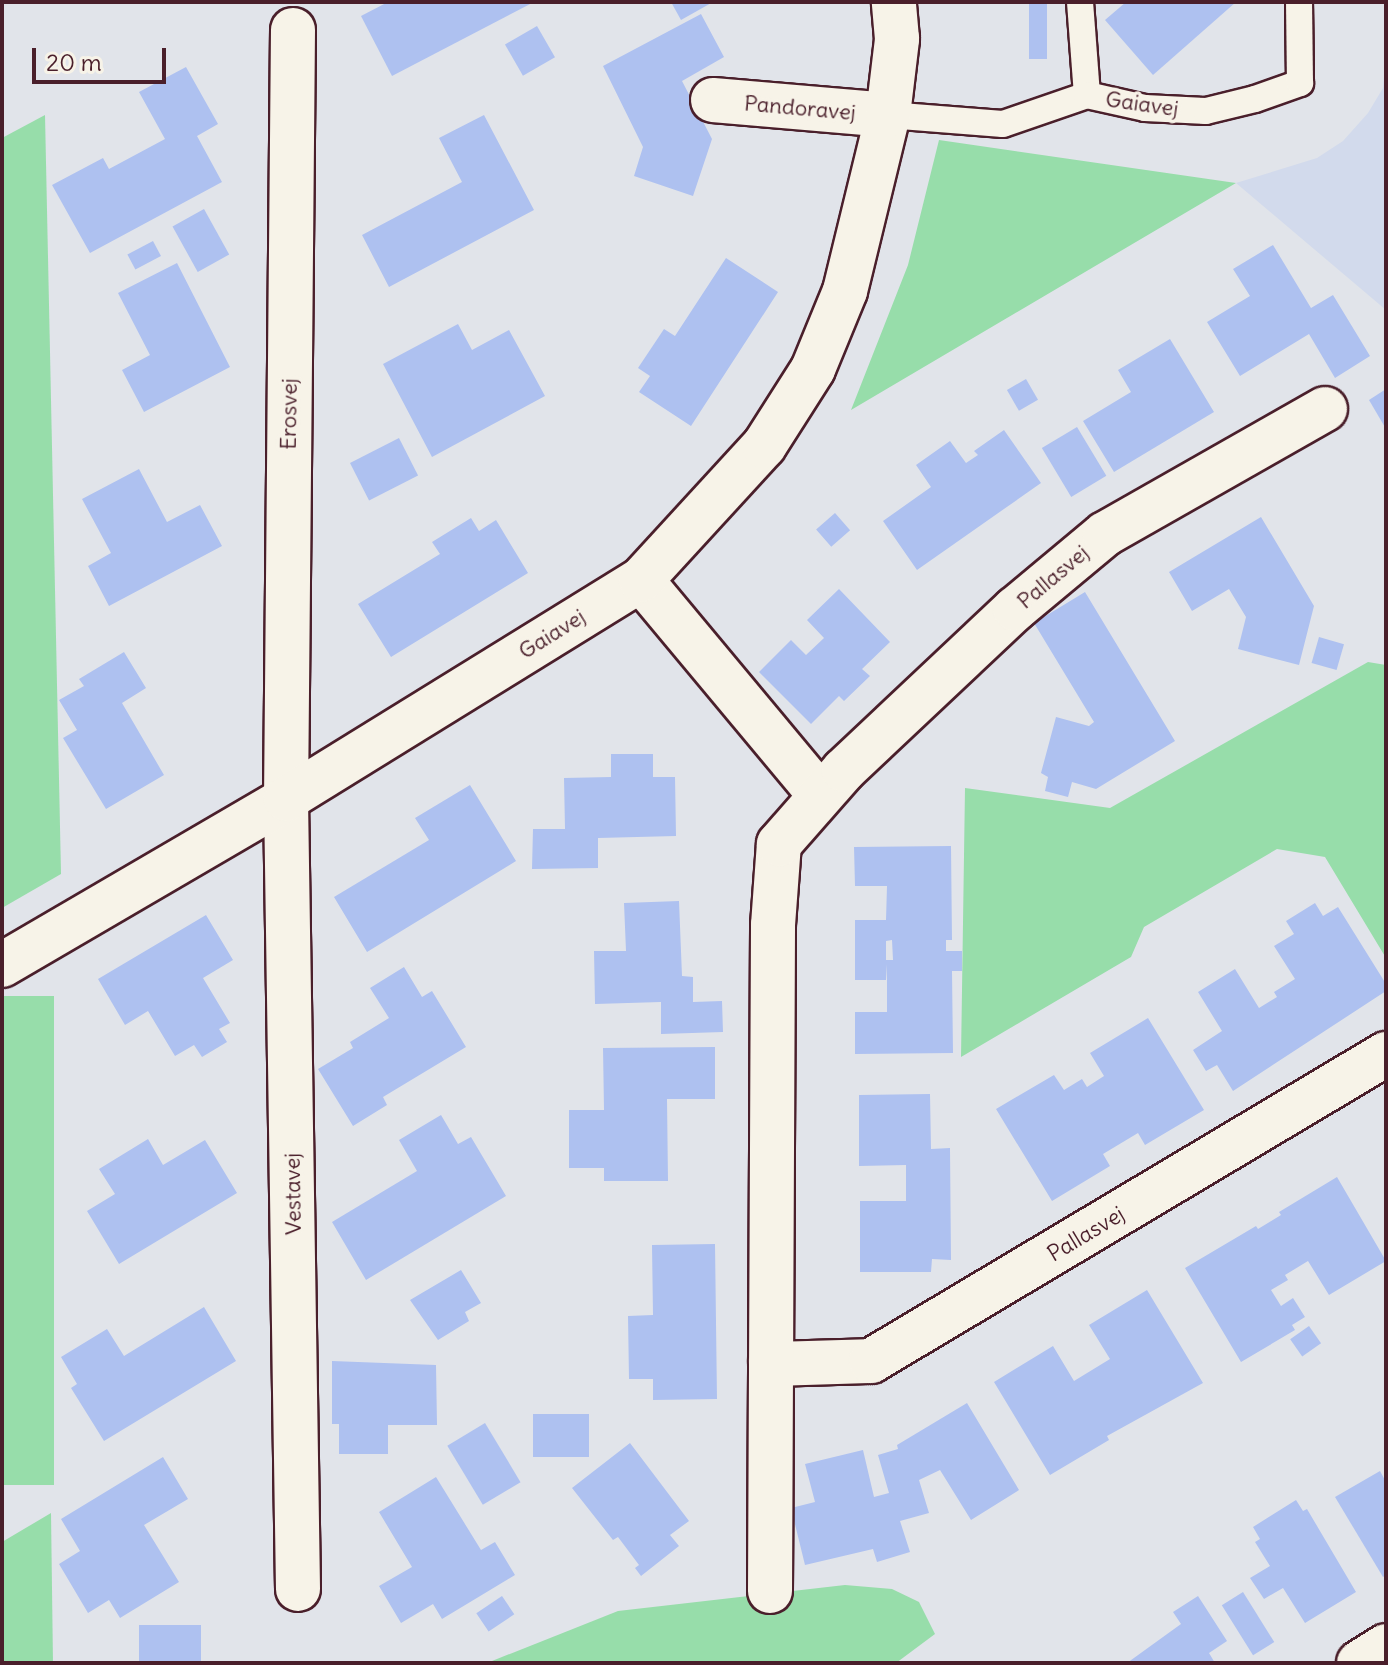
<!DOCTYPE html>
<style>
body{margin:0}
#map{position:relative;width:1388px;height:1665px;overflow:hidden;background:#e1e4ea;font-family:Delius,sans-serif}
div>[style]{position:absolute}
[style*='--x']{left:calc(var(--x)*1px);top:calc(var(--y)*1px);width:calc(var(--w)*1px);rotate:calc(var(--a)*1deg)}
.built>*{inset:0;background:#d2daec}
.green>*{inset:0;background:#97ddaa;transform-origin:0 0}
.building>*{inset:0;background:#aec1f0;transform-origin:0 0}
.roads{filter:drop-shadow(2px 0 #4a1f2b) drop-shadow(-2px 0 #4a1f2b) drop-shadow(0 2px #4a1f2b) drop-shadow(0 -2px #4a1f2b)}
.lane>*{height:26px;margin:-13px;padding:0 13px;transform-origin:13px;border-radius:13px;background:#f7f3e8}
.street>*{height:44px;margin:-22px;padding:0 22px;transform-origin:22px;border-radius:22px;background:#f7f3e8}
span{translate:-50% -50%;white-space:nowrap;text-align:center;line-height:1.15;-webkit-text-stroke:7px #f7f3e8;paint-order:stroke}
.street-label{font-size:22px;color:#4a1f2b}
.frame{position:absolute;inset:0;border:4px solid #4a1f2b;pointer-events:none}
.scale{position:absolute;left:32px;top:48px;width:134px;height:36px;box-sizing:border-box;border:4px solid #4a1f2b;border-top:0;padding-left:10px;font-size:24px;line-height:28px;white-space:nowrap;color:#4a1f2b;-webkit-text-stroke:6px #f7f3e8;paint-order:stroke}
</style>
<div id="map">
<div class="built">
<div style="clip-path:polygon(1386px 54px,1386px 310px,1236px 183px,1317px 158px,1343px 141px,1368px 113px,1383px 88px)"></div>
</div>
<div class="green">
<div style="clip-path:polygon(45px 115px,61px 874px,2px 908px,2px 138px)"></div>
<div style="clip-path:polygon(939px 140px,1236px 183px,851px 410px,908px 265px)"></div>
<div style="clip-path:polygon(1368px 662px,1386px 665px,1386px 958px,1325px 857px,1277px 849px,1144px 927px,1131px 957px,961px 1057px,965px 788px,1110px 808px)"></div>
<div style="left:54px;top:996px;width:489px;height:61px;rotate:90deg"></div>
<div style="clip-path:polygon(51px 1513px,53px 1663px,2px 1663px,2px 1542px)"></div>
<div style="clip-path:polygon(845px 1585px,892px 1589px,919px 1602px,935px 1634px,896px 1663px,487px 1663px,618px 1611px)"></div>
</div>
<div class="building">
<div style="clip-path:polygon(388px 2px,534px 2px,392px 76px,361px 16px)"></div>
<div style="clip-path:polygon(671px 2px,713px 2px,681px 20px)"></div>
<div style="left:1029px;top:2px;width:18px;height:57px"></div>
<div style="clip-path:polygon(1126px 2px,1236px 2px,1153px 75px,1105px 20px)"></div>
<div style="clip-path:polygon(701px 14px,724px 57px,682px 81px,712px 139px,693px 196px,634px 176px,643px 147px,603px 66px)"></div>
<div style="left:537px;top:26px;width:36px;height:37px;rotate:60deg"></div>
<div style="clip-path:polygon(186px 67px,218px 124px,197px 136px,222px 182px,90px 253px,52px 185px,103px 158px,109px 169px,165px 139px,139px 92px)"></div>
<div style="clip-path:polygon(484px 115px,534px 210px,389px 287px,362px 235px,462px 182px,439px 138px)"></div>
<div style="left:204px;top:209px;width:52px;height:36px;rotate:61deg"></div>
<div style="left:153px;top:241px;width:17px;height:29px;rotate:62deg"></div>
<div style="clip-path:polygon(1273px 245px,1311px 308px,1333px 295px,1370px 356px,1335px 378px,1309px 334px,1240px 376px,1207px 322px,1250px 296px,1233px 269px)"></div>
<div style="clip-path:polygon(726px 258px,778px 292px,691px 426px,639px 392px,650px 376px,638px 368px,664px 329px,675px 336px)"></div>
<div style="clip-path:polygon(177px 263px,230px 367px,144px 412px,122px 370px,150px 355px,118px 293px)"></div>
<div style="clip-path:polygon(458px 324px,472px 350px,509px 330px,545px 396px,432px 457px,383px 364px)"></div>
<div style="clip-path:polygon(1170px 339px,1214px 412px,1114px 472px,1083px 421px,1131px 392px,1118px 370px)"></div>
<div style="left:1026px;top:379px;width:24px;height:22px;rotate:60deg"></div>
<div style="clip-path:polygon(1386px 389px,1386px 429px,1369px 400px)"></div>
<div style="left:1077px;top:427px;width:57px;height:41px;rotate:59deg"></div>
<div style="clip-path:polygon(1004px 430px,1041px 483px,917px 570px,883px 521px,931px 487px,916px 465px,950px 441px,966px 463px,978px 455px,974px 451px)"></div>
<div style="left:399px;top:438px;width:42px;height:55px;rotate:63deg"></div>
<div style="clip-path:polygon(139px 469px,167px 522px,200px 505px,222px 546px,109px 606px,88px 566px,111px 553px,82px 499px)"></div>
<div style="left:835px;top:513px;width:23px;height:25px;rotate:49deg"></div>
<div style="clip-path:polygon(1261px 517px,1314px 606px,1299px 665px,1238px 649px,1246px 617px,1229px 589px,1192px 611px,1169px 572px)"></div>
<div style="clip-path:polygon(471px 518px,479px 531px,496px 520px,528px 573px,391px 657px,358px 604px,440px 554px,432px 542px)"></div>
<div style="clip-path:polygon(839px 589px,890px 642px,862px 669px,870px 676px,844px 701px,839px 696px,811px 724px,759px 672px,791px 640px,806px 655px,824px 638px,807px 620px)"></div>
<div style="clip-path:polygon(1085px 592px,1175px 741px,1096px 789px,1072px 782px,1068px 797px,1045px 791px,1048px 777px,1041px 773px,1056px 717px,1089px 726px,1094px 722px,1034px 623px)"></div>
<div style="left:1319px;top:637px;width:26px;height:27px;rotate:16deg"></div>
<div style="clip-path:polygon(124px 652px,146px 688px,122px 703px,164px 775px,106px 809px,63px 738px,77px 730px,59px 700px,84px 686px,79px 679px)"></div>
<div style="clip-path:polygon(611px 754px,653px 754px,653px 777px,675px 777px,676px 836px,598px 838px,598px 868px,532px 869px,533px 829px,565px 829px,564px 778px,611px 777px)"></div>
<div style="clip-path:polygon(470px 785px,516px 861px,367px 952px,334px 897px,429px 840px,415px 818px)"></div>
<div style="clip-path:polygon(evenodd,951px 846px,952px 940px,946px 940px,946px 951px,962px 951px,962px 971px,952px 971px,953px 1053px,855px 1054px,855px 1012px,887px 1012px,887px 964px,886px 980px,855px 980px,855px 920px,886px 920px,887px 886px,855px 886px,854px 847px,951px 846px,892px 940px,893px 960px,886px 960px,886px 941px,892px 940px)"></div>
<div style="clip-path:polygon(679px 901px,682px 976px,693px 977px,693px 1002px,722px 1001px,723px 1032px,661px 1034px,661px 1002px,595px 1004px,594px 951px,626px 951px,624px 903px)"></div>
<div style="clip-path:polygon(1315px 903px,1323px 916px,1338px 907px,1386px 984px,1386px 991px,1233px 1091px,1217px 1065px,1206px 1071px,1193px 1050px,1222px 1031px,1198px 992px,1235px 969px,1259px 1008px,1277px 997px,1274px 992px,1295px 979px,1274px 946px,1294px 934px,1286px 921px)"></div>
<div style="clip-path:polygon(206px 915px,233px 960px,203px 978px,230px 1023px,219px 1029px,227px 1042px,202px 1057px,194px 1045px,175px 1056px,148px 1011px,125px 1025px,98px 979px)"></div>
<div style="clip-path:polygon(404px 967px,422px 997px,432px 991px,466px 1047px,383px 1097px,387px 1105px,353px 1126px,318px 1069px,353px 1048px,350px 1042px,389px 1018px,370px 988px)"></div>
<div style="clip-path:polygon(1148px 1018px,1204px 1110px,1145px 1145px,1138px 1133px,1103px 1154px,1110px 1166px,1052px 1201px,996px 1109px,1054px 1075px,1064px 1090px,1082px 1079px,1087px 1087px,1104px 1076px,1090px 1053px)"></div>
<div style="clip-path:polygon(715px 1047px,715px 1099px,667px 1099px,668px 1181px,604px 1181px,604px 1168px,569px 1168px,569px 1110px,604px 1110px,603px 1048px)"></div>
<div style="clip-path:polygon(930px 1094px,931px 1149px,950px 1148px,951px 1260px,932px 1259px,931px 1272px,860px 1272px,860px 1201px,906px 1201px,906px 1165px,859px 1166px,859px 1095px)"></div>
<div style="clip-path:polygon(441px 1115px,458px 1144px,471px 1137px,506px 1196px,366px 1280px,332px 1222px,417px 1171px,399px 1140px)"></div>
<div style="clip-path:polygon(148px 1139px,163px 1165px,205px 1140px,237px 1193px,119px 1264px,87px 1211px,115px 1194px,99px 1169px)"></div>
<div style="clip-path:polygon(1337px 1177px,1386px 1261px,1329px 1295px,1308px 1261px,1285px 1275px,1288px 1280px,1271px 1290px,1281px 1306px,1293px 1298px,1305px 1317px,1292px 1325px,1295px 1330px,1241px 1362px,1185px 1268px,1256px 1226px,1258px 1229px,1281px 1215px,1279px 1212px)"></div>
<div style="clip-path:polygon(715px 1244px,717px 1399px,653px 1400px,653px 1379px,629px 1379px,628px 1316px,653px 1315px,652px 1245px)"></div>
<div style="clip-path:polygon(461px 1270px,481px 1303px,465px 1312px,469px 1321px,438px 1340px,410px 1300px)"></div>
<div style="clip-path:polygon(1147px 1290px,1203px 1383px,1107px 1436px,1109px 1440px,1050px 1475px,994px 1382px,1053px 1346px,1074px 1381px,1110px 1359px,1089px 1325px)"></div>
<div style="clip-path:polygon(204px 1307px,236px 1361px,104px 1441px,71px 1388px,77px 1384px,61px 1357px,107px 1329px,124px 1356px)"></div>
<div style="left:1309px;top:1326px;width:21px;height:23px;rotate:55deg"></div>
<div style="clip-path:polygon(332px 1361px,436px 1365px,437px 1425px,388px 1425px,388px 1454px,339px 1454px,339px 1424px,332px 1424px)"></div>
<div style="clip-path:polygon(967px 1403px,1019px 1490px,971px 1520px,940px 1470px,919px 1480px,929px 1513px,900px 1521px,910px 1552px,877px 1562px,873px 1549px,805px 1565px,791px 1508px,815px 1502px,805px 1464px,863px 1450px,874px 1497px,889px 1493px,878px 1455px,898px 1449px,897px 1445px)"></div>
<div style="left:533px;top:1414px;width:56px;height:43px"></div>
<div style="left:485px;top:1423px;width:69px;height:44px;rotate:59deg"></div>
<div style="clip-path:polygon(630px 1443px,689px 1521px,670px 1535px,679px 1546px,641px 1576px,635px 1568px,639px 1565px,618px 1537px,613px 1540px,572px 1488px)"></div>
<div style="clip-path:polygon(163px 1457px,188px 1499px,144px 1525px,179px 1582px,120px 1618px,109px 1600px,88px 1613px,59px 1564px,80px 1551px,61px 1519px)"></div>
<div style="clip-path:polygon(1380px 1471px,1386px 1482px,1386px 1575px,1383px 1577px,1335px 1497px)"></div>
<div style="clip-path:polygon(436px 1477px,481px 1550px,495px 1542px,515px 1575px,442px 1619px,433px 1604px,401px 1623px,379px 1586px,412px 1567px,379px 1512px)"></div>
<div style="clip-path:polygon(1296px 1500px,1303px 1511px,1307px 1509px,1356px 1592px,1305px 1623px,1283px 1588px,1264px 1599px,1250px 1578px,1270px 1566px,1255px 1542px,1260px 1539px,1253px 1527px)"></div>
<div style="left:1243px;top:1592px;width:59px;height:25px;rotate:58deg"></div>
<div style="left:502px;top:1596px;width:22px;height:31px;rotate:56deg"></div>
<div style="clip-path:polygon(1198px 1596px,1227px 1641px,1209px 1653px,1215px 1663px,1127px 1663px,1181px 1624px,1173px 1612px)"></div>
<div style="left:139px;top:1625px;width:62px;height:38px"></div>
</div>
<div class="roads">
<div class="lane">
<div style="--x:1080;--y:2;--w:93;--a:85.7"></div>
<div style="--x:888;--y:115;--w:115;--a:4.5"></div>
<div style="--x:1003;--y:124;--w:89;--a:-19"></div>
<div style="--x:1087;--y:95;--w:59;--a:12.6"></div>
<div style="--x:1145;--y:108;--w:61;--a:2.8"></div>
<div style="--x:1206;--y:111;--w:50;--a:-13.8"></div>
<div style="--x:1255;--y:99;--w:48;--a:-19.6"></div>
<div style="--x:1300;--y:83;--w:81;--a:-90.7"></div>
</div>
<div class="street">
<div style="--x:293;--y:30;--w:769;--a:90.52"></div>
<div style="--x:286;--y:799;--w:790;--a:89.13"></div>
<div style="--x:713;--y:100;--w:176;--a:4.9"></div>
<div style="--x:641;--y:580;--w:278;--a:50.2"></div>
<div style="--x:2;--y:965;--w:329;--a:-30.3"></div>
<div style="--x:286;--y:799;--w:417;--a:-31.7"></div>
<div style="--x:641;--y:580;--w:182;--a:-47.5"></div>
<div style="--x:764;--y:446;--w:91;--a:-57.5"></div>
<div style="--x:813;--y:369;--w:84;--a:-67.7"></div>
<div style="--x:845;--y:291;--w:181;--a:-76.3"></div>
<div style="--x:888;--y:115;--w:77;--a:-83.2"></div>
<div style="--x:897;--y:39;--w:37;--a:-95"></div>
<div style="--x:771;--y:1364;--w:100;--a:-1.7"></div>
<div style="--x:871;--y:1361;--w:600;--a:-30.8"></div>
<div style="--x:770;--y:1591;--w:666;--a:-89.74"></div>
<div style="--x:773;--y:925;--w:81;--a:-85.8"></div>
<div style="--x:779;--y:844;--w:98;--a:-48.7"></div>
<div style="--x:844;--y:770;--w:235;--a:-43.3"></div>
<div style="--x:1015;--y:609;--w:117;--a:-39.8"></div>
<div style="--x:1105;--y:534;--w:253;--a:-29.6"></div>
<div style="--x:1359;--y:1663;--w:32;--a:-32"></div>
</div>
</div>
<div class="street-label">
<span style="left:1142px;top:104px;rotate:8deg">Gaiavej</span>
<span style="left:800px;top:108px;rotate:5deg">Pandoravej</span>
<span style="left:289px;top:414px;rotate:-89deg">Erosvej</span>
<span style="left:1053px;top:577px;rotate:-40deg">Pallasvej</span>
<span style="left:552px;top:634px;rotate:-32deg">Gaiavej</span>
<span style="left:293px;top:1194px;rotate:-91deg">Vestavej</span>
<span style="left:1086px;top:1234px;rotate:-31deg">Pallasvej</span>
</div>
<div class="frame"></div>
<div class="scale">20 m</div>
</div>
